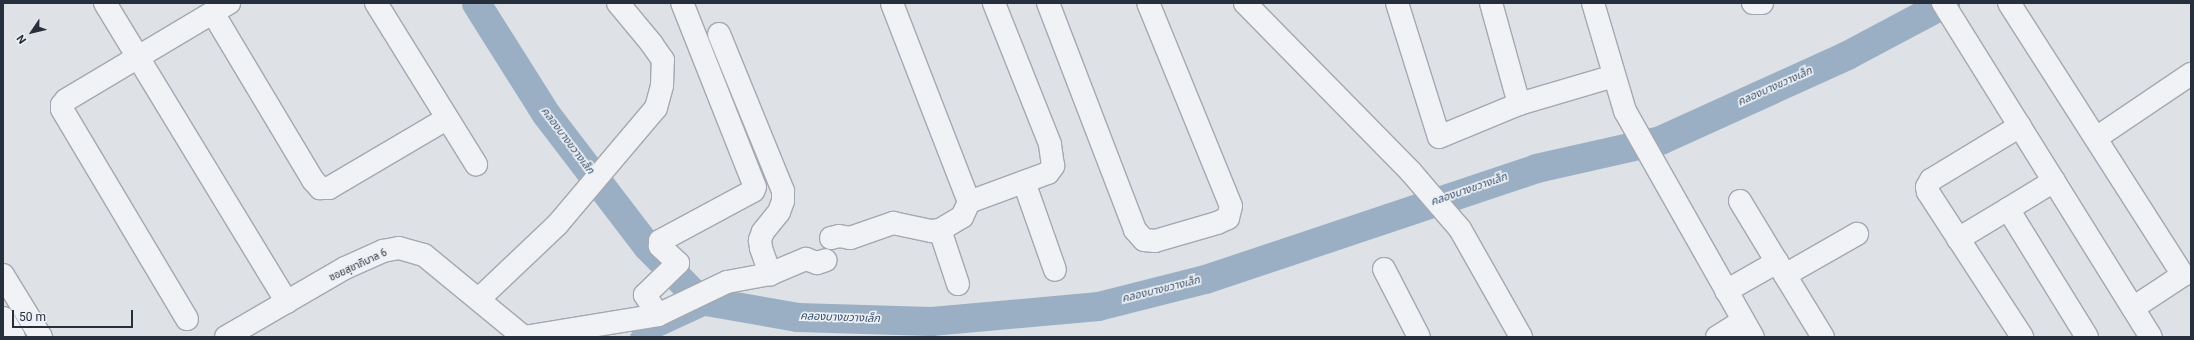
<!DOCTYPE html>
<meta charset="utf-8">
<style>
body{margin:0}
#map{position:relative;width:2194px;height:340px;overflow:hidden;background:#dee1e6;font-family:Roboto,"Noto Sans Thai",sans-serif}
div>[style]{position:absolute}
[style*='--x']{left:calc(var(--x)*1px);top:calc(var(--y)*1px);width:calc(var(--w)*1px);rotate:calc(var(--a)*1deg)}
.canal>*{height:17px;margin:-8.5px;padding:0 8.5px;transform-origin:8.5px;border-radius:8.5px;background:#9aafc4}
.river>*{height:29px;margin:-14.5px;padding:0 14.5px;transform-origin:14.5px;border-radius:14.5px;background:#9aafc4}
.roads{filter:drop-shadow(1px 0 #a4a8b0) drop-shadow(-1px 0 #a4a8b0) drop-shadow(0 1px #a4a8b0) drop-shadow(0 -1px #a4a8b0)}
.minor>*{height:22px;margin:-11px;padding:0 11px;transform-origin:11px;border-radius:11px;background:#f0f2f5}
span{translate:-50% -50%;white-space:nowrap;text-align:center;line-height:1.15;-webkit-text-stroke:3.5px #edf0f4;paint-order:stroke}
.street-label{font-size:10px;color:#282f3c}
.water-label{font-size:11px;color:#354e6d;font-style:italic}
.frame{position:absolute;inset:0;border:4px solid #282f3c;pointer-events:none}
.north{position:absolute;left:12px;top:12px;width:40px;height:40px;-webkit-text-stroke:3px #edf0f4;paint-order:stroke;rotate:235deg;font-size:11px;font-weight:700;line-height:16px;text-align:center;color:#282f3c}
.north::after{content:'';display:block;margin:auto;width:14px;height:18px;background:#282f3c;clip-path:polygon(50% 0,100% 100%,50% 72%,0 100%)}
.scale{position:absolute;left:12px;top:310px;width:121px;height:18px;box-sizing:border-box;border:2px solid #282f3c;border-top:0;padding-left:5px;font-size:12px;line-height:14px;white-space:nowrap;color:#282f3c;-webkit-text-stroke:3px #edf0f4;paint-order:stroke}
</style>
<div id="map">
<div class="canal">
<div style="--x:638;--y:337;--w:84;--a:-24.7"></div>
</div>
<div class="river">
<div style="--x:476;--y:3;--w:131;--a:57.8"></div>
<div style="--x:546;--y:114;--w:166;--a:52.6"></div>
<div style="--x:647;--y:246;--w:76;--a:45.5"></div>
<div style="--x:700;--y:300;--w:98;--a:9.9"></div>
<div style="--x:797;--y:317;--w:134;--a:1.7"></div>
<div style="--x:931;--y:321;--w:168;--a:-5.1"></div>
<div style="--x:1098;--y:306;--w:110;--a:-14.2"></div>
<div style="--x:1205;--y:279;--w:349;--a:-18.5"></div>
<div style="--x:1536;--y:168;--w:127;--a:-12.7"></div>
<div style="--x:1660;--y:140;--w:205;--a:-24.4"></div>
<div style="--x:1847;--y:55;--w:111;--a:-28"></div>
</div>
<div class="roads">
<div class="minor">
<div style="--x:105;--y:3;--w:350;--a:58.7"></div>
<div style="--x:376;--y:3;--w:190;--a:58.2"></div>
<div style="--x:1048;--y:3;--w:243;--a:69"></div>
<div style="--x:1135;--y:230;--w:13;--a:48"></div>
<div style="--x:1144;--y:240;--w:11;--a:5"></div>
<div style="--x:1155;--y:241;--w:65;--a:-16.2"></div>
<div style="--x:1217;--y:223;--w:12;--a:-24"></div>
<div style="--x:1228;--y:218;--w:12;--a:-76"></div>
<div style="--x:1231;--y:206;--w:219;--a:-112.2"></div>
<div style="--x:1245;--y:3;--w:237;--a:45.5"></div>
<div style="--x:1411;--y:172;--w:75;--a:49.3"></div>
<div style="--x:1460;--y:229;--w:124;--a:60.5"></div>
<div style="--x:1397;--y:3;--w:140;--a:72.6"></div>
<div style="--x:1439;--y:137;--w:87;--a:-22.4"></div>
<div style="--x:1519;--y:104;--w:99;--a:-16.4"></div>
<div style="--x:1491;--y:3;--w:105;--a:74.5"></div>
<div style="--x:1593;--y:3;--w:113;--a:73.5"></div>
<div style="--x:1625;--y:111;--w:260;--a:60.5"></div>
<div style="--x:1753;--y:3;--w:9;--a:0"></div>
<div style="--x:1943;--y:3;--w:393;--a:58.1"></div>
<div style="--x:2009;--y:3;--w:323;--a:57.4"></div>
<div style="--x:2183;--y:275;--w:60;--a:146.6"></div>
<div style="--x:213;--y:13;--w:195;--a:59.1"></div>
<div style="--x:313;--y:180;--w:11;--a:49"></div>
<div style="--x:320;--y:188;--w:9;--a:0"></div>
<div style="--x:329;--y:188;--w:136;--a:-30.5"></div>
<div style="--x:719;--y:34;--w:170;--a:67.8"></div>
<div style="--x:783;--y:191;--w:10;--a:90"></div>
<div style="--x:783;--y:201;--w:12;--a:110"></div>
<div style="--x:779;--y:212;--w:26;--a:129"></div>
<div style="--x:763;--y:232;--w:9;--a:111"></div>
<div style="--x:760;--y:240;--w:8;--a:83"></div>
<div style="--x:761;--y:248;--w:28;--a:71"></div>
<div style="--x:2020;--y:126;--w:104;--a:148.8"></div>
<div style="--x:1931;--y:180;--w:8;--a:120"></div>
<div style="--x:1927;--y:187;--w:5;--a:79"></div>
<div style="--x:1928;--y:192;--w:173;--a:57"></div>
<div style="--x:2096;--y:138;--w:115;--a:-34"></div>
<div style="--x:1024;--y:182;--w:93;--a:70.6"></div>
<div style="--x:1740;--y:201;--w:71;--a:58.8"></div>
<div style="--x:969;--y:202;--w:84;--a:-20.2"></div>
<div style="--x:1048;--y:173;--w:9;--a:-54"></div>
<div style="--x:1053;--y:166;--w:22;--a:-98"></div>
<div style="--x:1050;--y:144;--w:152;--a:-111.7"></div>
<div style="--x:2008;--y:209;--w:54;--a:-31.3"></div>
<div style="--x:940;--y:230;--w:57;--a:71.6"></div>
<div style="--x:831;--y:238;--w:8;--a:-14"></div>
<div style="--x:839;--y:236;--w:11;--a:10"></div>
<div style="--x:850;--y:238;--w:46;--a:-19.2"></div>
<div style="--x:893;--y:223;--w:40;--a:12"></div>
<div style="--x:932;--y:231;--w:8;--a:-7"></div>
<div style="--x:940;--y:230;--w:26;--a:-31"></div>
<div style="--x:962;--y:217;--w:17;--a:-65"></div>
<div style="--x:969;--y:202;--w:213;--a:-111.2"></div>
<div style="--x:1958;--y:239;--w:58;--a:-31"></div>
<div style="--x:2008;--y:209;--w:150;--a:58.3"></div>
<div style="--x:1384;--y:269;--w:76;--a:62.8"></div>
<div style="--x:3;--y:275;--w:73;--a:58.5"></div>
<div style="--x:1785;--y:275;--w:83;--a:-29.7"></div>
<div style="--x:1726;--y:291;--w:59;--a:-29.6"></div>
<div style="--x:1777;--y:262;--w:88;--a:58.5"></div>
<div style="--x:479;--y:299;--w:108;--a:-43.5"></div>
<div style="--x:557;--y:225;--w:153;--a:-49.8"></div>
<div style="--x:656;--y:108;--w:24;--a:-75"></div>
<div style="--x:662;--y:85;--w:25;--a:-88"></div>
<div style="--x:663;--y:60;--w:19;--a:-125"></div>
<div style="--x:652;--y:44;--w:53;--a:-129.7"></div>
<div style="--x:658;--y:315;--w:24;--a:-123"></div>
<div style="--x:645;--y:295;--w:46;--a:-44.1"></div>
<div style="--x:678;--y:263;--w:25;--a:-137"></div>
<div style="--x:660;--y:246;--w:5;--a:-90"></div>
<div style="--x:660;--y:241;--w:106;--a:-28.3"></div>
<div style="--x:753;--y:191;--w:4;--a:-63"></div>
<div style="--x:755;--y:187;--w:198;--a:-111.6"></div>
<div style="--x:3;--y:318;--w:22;--a:60"></div>
<div style="--x:187;--y:319;--w:244;--a:-120.8"></div>
<div style="--x:62;--y:109;--w:4;--a:-90"></div>
<div style="--x:62;--y:105;--w:6;--a:-51"></div>
<div style="--x:66;--y:100;--w:190;--a:-30.8"></div>
<div style="--x:226;--y:337;--w:138;--a:-30.1"></div>
<div style="--x:345;--y:268;--w:42;--a:-24.1"></div>
<div style="--x:383;--y:251;--w:16;--a:-11"></div>
<div style="--x:399;--y:248;--w:26;--a:16"></div>
<div style="--x:424;--y:255;--w:129;--a:39.4"></div>
<div style="--x:524;--y:337;--w:136;--a:-9.3"></div>
<div style="--x:658;--y:315;--w:76;--a:-25.6"></div>
<div style="--x:727;--y:282;--w:44;--a:-10.5"></div>
<div style="--x:770;--y:274;--w:39;--a:-23"></div>
<div style="--x:806;--y:259;--w:12;--a:20"></div>
<div style="--x:817;--y:263;--w:9;--a:-18"></div>
<div style="--x:1717;--y:337;--w:31;--a:-32"></div>
</div>
</div>
<div class="street-label">
<span style="left:358px;top:265px;rotate:-25deg">ซอยสุขาภิบาล 6</span>
</div>
<div class="water-label">
<span style="left:1775px;top:87px;rotate:-24deg">คลองบางขวางเล็ก</span>
<span style="left:567px;top:141px;rotate:53deg">คลองบางขวางเล็ก</span>
<span style="left:1469px;top:190px;rotate:-19deg">คลองบางขวางเล็ก</span>
<span style="left:1161px;top:290px;rotate:-14deg">คลองบางขวางเล็ก</span>
<span style="left:840px;top:318px;rotate:2deg">คลองบางขวางเล็ก</span>
</div>
<div class="frame"></div>
<div class="north">N</div>
<div class="scale">50 m</div>
</div>
